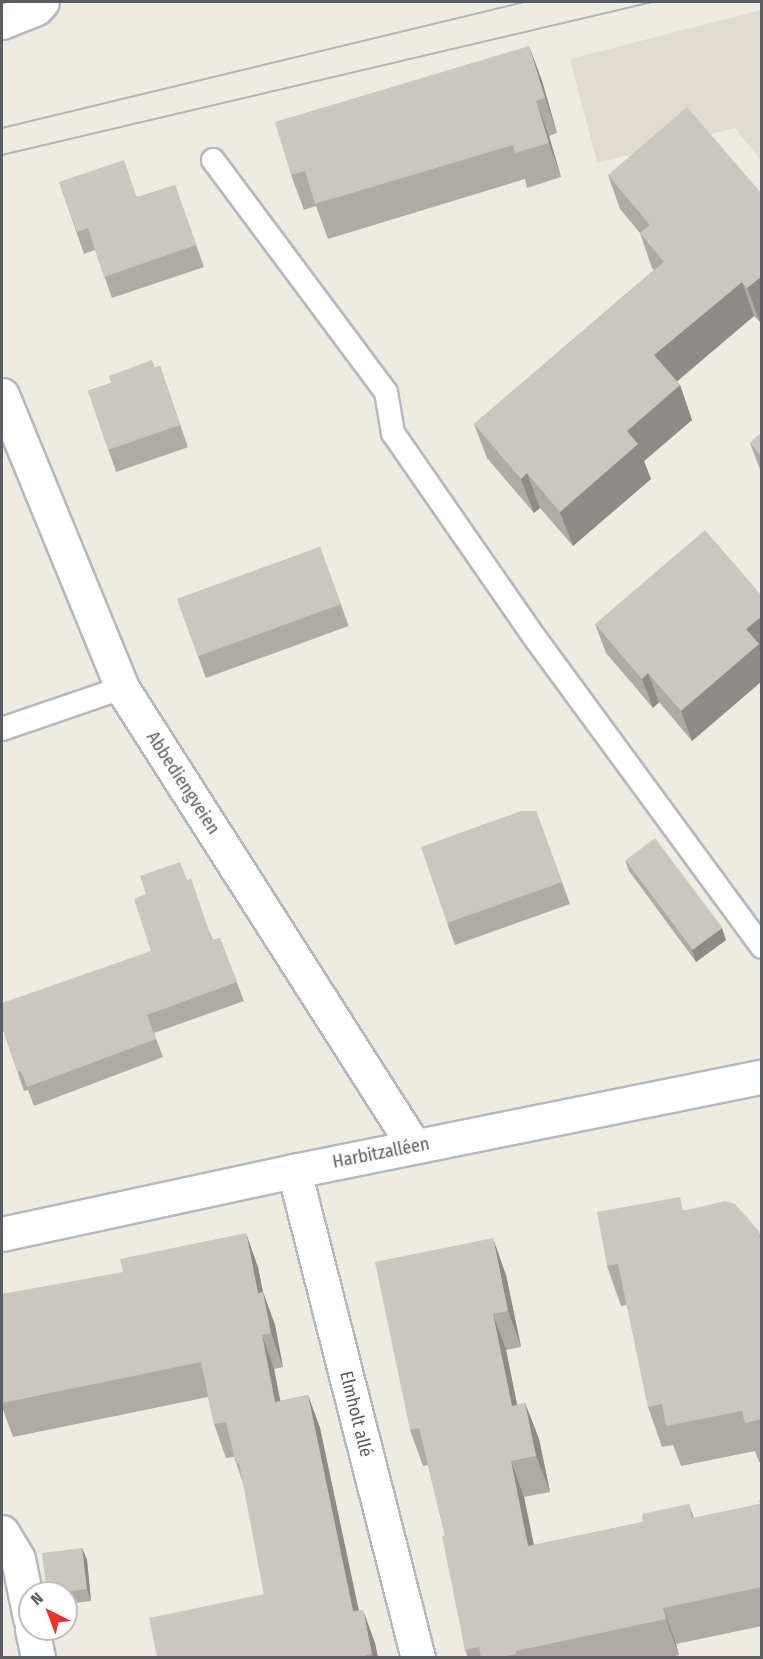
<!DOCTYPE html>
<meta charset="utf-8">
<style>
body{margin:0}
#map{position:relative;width:763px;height:1659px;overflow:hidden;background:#eeebe2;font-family:"Fira Sans Condensed",sans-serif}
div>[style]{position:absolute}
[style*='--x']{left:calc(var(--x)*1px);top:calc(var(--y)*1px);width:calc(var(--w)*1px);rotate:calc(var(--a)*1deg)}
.education>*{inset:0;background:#e0dcd3}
.roads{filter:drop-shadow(2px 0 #b5b8bd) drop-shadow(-2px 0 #b5b8bd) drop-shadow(0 2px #b5b8bd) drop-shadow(0 -2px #b5b8bd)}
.lane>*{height:22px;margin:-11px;padding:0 11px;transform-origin:11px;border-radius:11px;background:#fff}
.street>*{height:33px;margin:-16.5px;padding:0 16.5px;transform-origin:16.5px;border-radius:16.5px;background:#fff}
.secondary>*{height:33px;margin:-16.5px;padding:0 16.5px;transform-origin:16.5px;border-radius:16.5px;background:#fff}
.tram>*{height:1.5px;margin:-0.75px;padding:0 0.75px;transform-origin:0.75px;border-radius:0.75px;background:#b3b4b4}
.wall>*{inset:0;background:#aeaba6;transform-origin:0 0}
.shaded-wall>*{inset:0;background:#8d8b87}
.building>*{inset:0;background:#cac7c1;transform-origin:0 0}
span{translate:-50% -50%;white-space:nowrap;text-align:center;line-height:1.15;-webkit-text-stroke:6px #fff;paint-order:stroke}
.street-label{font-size:18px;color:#5a5e63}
.frame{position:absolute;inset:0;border:3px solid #5a5e63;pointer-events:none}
.north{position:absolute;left:18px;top:1581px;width:60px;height:60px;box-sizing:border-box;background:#fff;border:2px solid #bdbfc1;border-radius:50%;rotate:318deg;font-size:16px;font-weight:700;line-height:24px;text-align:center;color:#5a5e63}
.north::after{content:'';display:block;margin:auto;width:21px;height:27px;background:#ed3229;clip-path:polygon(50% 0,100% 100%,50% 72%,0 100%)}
</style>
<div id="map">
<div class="education">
<div style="clip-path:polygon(761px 10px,761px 160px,735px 128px,597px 163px,570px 59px)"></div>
</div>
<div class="roads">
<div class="lane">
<div style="--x:213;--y:160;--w:289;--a:53.3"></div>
<div style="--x:386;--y:392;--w:42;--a:80.3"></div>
<div style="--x:393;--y:433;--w:249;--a:55.3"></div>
<div style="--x:535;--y:638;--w:383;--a:53.7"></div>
<div style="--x:2;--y:729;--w:127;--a:-18.9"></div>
</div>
<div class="street">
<div style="--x:2;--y:22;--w:37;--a:-22"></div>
<div style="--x:36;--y:8;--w:8;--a:-45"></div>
<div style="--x:2;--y:395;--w:317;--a:67.7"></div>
<div style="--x:122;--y:688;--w:543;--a:57.48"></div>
<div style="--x:294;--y:1171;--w:503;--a:75.71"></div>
<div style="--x:2;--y:1532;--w:31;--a:59"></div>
<div style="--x:18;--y:1559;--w:60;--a:78.5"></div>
<div style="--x:32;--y:1629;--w:30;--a:78"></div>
</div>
<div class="secondary">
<div style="--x:2;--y:1234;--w:299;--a:-12.2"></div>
<div style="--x:294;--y:1171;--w:477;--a:-11.4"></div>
</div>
</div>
<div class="tram">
<div style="--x:2;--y:128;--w:538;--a:-13.55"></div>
<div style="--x:2;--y:155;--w:669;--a:-13.23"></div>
</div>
<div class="wall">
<div style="clip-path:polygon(529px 46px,542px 81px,557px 133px,549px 136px,561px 177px,527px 188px,525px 179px,328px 239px,316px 206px,304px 210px,291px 175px)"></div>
<div style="clip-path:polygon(608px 175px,762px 194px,762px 321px,760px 322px,754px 316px,676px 381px,680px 385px,692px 420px,644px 461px,651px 479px,573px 546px,540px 508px,534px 513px,487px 458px,474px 424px,654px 270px,652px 268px,640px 233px,620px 209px)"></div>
<div style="clip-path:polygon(59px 182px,138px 197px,175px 185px,204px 267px,112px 298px,95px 250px,84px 254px)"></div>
<div style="left:160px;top:366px;width:86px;height:76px;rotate:71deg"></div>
<div style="clip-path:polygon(762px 432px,762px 475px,750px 443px)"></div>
<div style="left:320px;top:547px;width:84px;height:152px;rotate:70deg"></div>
<div style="clip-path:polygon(762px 596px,762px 681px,692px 741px,659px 702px,653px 708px,606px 653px,595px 624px)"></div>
<div style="clip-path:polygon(536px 811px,570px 904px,455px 945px,447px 923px)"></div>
<div style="clip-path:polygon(625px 860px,726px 940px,696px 962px,629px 871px)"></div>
<div style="clip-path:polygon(187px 880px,213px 940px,220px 938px,244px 1001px,154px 1033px,163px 1057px,34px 1106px,28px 1090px,24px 1091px,2px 1027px,151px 951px,146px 894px)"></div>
<div style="clip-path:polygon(685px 1210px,758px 1230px,762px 1240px,762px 1462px,759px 1462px,755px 1451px,681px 1466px,673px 1445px,662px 1447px,648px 1407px,627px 1305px,621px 1306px,607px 1266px)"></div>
<div style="clip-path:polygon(258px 1267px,263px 1292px,275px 1325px,283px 1367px,274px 1369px,280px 1401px,308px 1395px,320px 1428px,358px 1610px,375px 1643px,378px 1658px,154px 1658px,157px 1657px,264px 1594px,244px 1486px,234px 1457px,226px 1458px,214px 1424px,208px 1397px,13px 1437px,2px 1407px,2px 1294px)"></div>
<div style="clip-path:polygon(506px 1275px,521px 1347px,506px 1350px,517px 1405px,525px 1403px,539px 1439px,550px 1492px,524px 1497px,534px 1545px,643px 1522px,689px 1504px,694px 1518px,760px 1504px,762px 1499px,762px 1626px,676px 1644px,679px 1655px,667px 1658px,468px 1658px,465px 1650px,445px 1536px,428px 1465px,423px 1466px,410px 1430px)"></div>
<div style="clip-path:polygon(82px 1548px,87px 1560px,91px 1601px,66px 1604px,66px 1593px,47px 1593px)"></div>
</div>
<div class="shaded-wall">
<div style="clip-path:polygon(529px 46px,542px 81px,557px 133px,545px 98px)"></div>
<div style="clip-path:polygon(536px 101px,549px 136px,561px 177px,549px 143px)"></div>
<div style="clip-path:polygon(762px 276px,762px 321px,760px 322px,747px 288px)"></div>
<div style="clip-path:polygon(742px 282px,754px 316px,667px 390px,654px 355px)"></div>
<div style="clip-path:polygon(680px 385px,692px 420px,644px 461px,651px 479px,573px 546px,560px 512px,627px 431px)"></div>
<div style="clip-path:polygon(527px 473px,540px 508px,534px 513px,521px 479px)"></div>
<div style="clip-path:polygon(762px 616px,762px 681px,692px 741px,681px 711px,746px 629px)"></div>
<div style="clip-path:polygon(648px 673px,659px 702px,653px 708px,642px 679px)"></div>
<div style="clip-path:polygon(722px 928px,726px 940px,696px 962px,692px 950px)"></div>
<div style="clip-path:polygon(246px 1233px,258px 1267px,263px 1293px,263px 1292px,275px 1325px,283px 1367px,271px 1333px,258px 1293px)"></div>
<div style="clip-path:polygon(493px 1238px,506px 1275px,521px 1347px,508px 1311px)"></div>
<div style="clip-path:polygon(493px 1314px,506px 1350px,525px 1443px,512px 1406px)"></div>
<div style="clip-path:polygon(262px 1335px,274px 1369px,287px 1435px,275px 1402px)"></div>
<div style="clip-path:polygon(308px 1395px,320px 1428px,366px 1644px,353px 1611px)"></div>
<div style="clip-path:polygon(525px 1403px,539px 1439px,550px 1492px,536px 1456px)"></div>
<div style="clip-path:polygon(511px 1461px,524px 1497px,541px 1582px,528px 1546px)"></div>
<div style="clip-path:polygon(82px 1548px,87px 1560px,91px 1601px,87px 1589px)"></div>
<div style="clip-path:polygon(663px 1608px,676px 1644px,679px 1655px,666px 1619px)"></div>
<div style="clip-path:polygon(363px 1610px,375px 1643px,378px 1658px,373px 1658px,372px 1654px)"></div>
</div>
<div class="building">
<div style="clip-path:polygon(529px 46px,545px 98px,536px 101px,549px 143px,515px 153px,513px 145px,315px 204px,305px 171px,291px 175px,275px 122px)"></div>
<div style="clip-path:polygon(687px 107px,762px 194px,762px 276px,747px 288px,742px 282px,654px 355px,680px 385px,627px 431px,638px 444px,560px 512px,527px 473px,521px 479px,474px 424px,664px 262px,640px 233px,650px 225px,608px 175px)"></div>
<div style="clip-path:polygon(124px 160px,137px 198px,175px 185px,196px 245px,104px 277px,88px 228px,77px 232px,59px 182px)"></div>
<div style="clip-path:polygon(152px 360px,155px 368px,160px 366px,180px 425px,108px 450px,88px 391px,111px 383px,109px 376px)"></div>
<div style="clip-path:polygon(762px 432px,762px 457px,750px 443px)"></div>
<div style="clip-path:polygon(705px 530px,762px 596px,762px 616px,746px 629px,759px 644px,681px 711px,648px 673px,642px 679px,595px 624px)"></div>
<div style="left:320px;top:547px;width:61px;height:152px;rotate:70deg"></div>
<div style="clip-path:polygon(521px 811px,536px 811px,562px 882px,447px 923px,421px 847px)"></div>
<div style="left:655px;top:838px;width:112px;height:37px;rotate:53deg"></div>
<div style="clip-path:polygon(180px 862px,187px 880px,191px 878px,212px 940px,220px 938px,237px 982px,147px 1015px,156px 1039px,27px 1087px,21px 1071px,18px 1072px,2px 1027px,2px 1003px,151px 951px,134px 899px,146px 894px,140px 876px)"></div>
<div style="clip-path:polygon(680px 1197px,683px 1211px,725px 1201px,735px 1204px,758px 1230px,762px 1247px,762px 1419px,745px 1423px,742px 1411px,666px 1426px,662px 1404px,648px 1407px,618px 1264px,607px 1266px,597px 1212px)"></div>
<div style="clip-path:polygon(246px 1233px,258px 1293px,263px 1292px,271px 1333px,262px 1335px,275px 1402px,308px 1395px,353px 1611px,363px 1610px,372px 1654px,365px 1655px,365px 1658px,154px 1658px,157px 1657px,149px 1618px,264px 1594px,239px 1463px,236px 1464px,226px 1422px,214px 1424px,201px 1362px,2px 1403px,2px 1294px,123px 1272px,120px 1259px)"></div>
<div style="clip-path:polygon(493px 1238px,508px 1311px,493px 1314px,512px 1406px,525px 1403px,536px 1456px,511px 1461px,528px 1546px,643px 1522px,642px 1514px,689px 1504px,692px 1518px,760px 1504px,759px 1500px,762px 1499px,762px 1587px,663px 1608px,666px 1619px,516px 1651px,516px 1654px,498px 1658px,481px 1658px,479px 1647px,465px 1650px,442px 1536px,445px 1536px,419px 1428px,410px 1430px,375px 1262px)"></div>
<div style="clip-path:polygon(82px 1548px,87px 1589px,56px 1593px,47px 1593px,42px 1553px)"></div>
</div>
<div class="street-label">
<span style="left:183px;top:783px;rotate:57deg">Abbediengveien</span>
<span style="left:381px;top:1153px;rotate:-11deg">Harbitzalléen</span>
<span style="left:356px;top:1414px;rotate:76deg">Elmholt allé</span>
</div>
<div class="frame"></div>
<div class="north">N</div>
</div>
